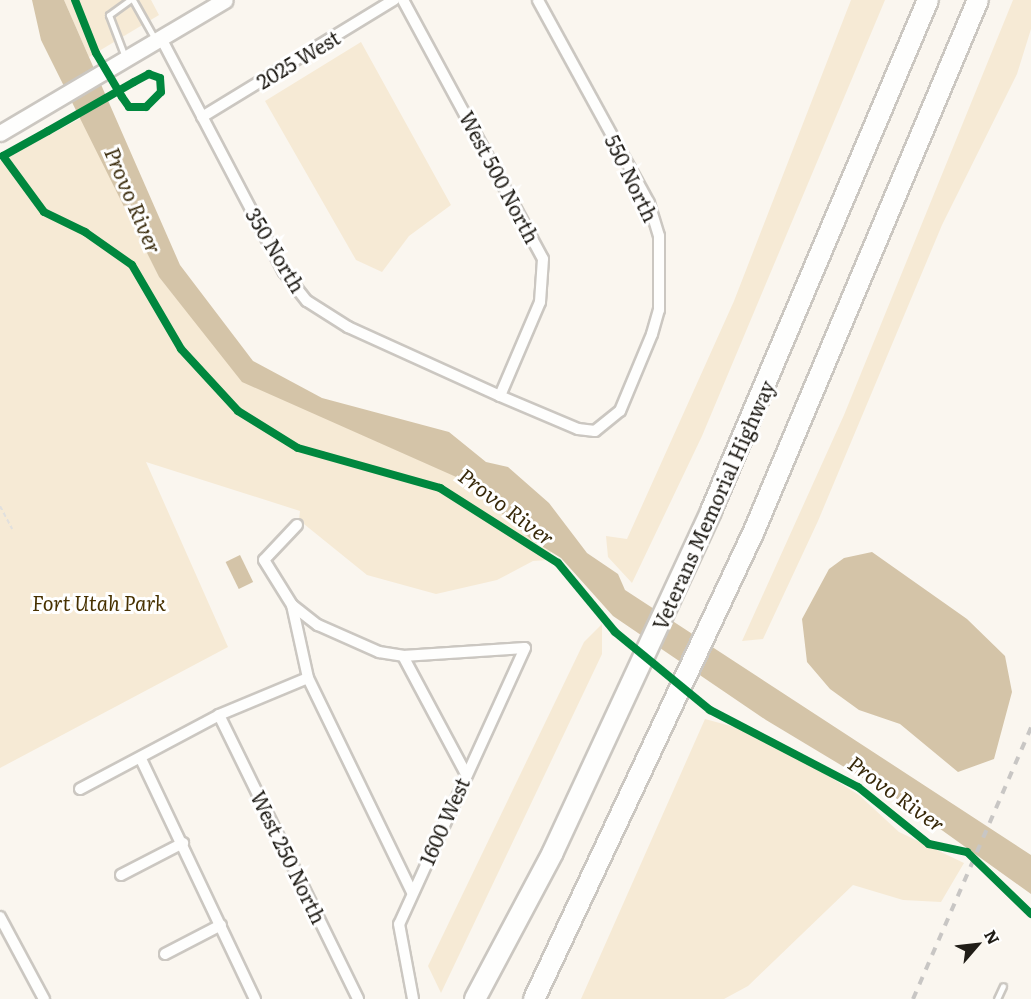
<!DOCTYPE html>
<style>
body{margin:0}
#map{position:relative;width:1031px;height:999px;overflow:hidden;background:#faf6ef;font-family:Literata,serif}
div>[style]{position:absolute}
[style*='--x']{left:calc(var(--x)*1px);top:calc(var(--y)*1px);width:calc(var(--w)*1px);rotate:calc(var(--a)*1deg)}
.green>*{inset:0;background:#f6ead5}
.water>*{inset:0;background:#d4c4a8;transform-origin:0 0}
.path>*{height:2px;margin-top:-1px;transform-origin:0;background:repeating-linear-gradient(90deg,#e1e0de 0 4.5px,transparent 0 7.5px)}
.roads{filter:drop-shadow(2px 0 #cbc7c1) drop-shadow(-2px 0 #cbc7c1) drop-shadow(0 2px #cbc7c1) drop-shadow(0 -2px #cbc7c1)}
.lane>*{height:5px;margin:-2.5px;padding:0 2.5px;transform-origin:2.5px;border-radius:2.5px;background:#fefefd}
.street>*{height:10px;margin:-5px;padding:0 5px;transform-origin:5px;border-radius:5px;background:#fefefd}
.secondary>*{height:15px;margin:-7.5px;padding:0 7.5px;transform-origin:7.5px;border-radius:7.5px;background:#fefefd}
.highway>*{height:20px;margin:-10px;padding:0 10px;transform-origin:10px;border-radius:10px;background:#fefefd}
.rail>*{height:4px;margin-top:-2px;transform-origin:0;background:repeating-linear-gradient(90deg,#c8c6c4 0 8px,transparent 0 16px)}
.cycleway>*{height:8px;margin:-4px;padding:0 4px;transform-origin:4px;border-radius:4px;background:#00873e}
span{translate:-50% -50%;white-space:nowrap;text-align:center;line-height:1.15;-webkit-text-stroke:6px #fff;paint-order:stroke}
.street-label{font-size:20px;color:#201d17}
.park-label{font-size:20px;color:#473100;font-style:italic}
.water-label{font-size:21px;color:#38290a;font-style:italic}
.north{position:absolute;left:947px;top:915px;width:60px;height:60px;-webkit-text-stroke:4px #fff;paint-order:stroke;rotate:62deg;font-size:16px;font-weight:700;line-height:24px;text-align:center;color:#201d17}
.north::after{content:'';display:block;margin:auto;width:21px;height:27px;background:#201d17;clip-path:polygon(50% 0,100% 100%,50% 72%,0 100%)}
</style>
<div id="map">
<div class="green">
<div style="clip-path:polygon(64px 0,151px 0,159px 15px,89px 57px)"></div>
<div style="clip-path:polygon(851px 0,885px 0,702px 436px,632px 583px,608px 557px,606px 536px,627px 539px,734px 301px)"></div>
<div style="clip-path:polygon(1013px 0,1031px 0,1031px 29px,1017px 74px,942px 225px,818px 521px,763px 639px,742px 641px,844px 415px)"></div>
<div style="clip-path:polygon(361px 42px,451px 205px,409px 236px,382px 272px,356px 260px,265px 101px)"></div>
<div style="clip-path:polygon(83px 117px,159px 277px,227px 361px,463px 480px,551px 551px,549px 560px,533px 561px,497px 580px,436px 594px,367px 575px,299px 520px,300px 511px,146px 462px,228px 647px,0 768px,0 161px)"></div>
<div style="clip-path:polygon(602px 624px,602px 654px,441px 993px,428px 966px,584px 642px)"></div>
<div style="clip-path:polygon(705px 719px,738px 728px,801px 759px,859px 795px,899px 832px,964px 863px,941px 902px,903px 900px,853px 885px,748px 986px,724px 999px,581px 999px)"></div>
</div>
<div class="water">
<div style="clip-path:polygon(32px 0,64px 0,180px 265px,253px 361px,322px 398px,449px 432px,486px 462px,508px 467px,549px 503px,587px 553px,618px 574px,625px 590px,1031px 855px,1031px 894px,904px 803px,766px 720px,613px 616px,561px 558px,532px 540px,463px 480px,242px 382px,159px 277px,41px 40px)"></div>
<div style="clip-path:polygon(872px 552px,967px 619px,1005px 656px,1012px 692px,994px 759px,958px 772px,900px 724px,859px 710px,830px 689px,807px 662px,802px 619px,829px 569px,844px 558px)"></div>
<div style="left:240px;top:555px;width:30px;height:16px;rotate:64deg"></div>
</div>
<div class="path">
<div style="--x:0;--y:506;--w:26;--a:62"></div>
</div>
<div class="roads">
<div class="lane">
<div style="--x:133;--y:0;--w:45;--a:60.6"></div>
<div style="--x:125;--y:57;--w:45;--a:-110.9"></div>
<div style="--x:109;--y:15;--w:26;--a:-36"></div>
<div style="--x:997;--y:999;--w:14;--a:-65"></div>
</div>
<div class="street">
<div style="--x:403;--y:0;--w:294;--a:61.6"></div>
<div style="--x:543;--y:259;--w:43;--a:94"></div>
<div style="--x:540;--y:302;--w:102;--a:113.1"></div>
<div style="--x:162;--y:40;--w:262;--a:62.3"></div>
<div style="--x:284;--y:272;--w:37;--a:52"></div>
<div style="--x:307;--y:301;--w:49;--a:32.4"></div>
<div style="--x:348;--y:327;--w:167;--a:24.4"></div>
<div style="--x:500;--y:396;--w:85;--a:22.9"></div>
<div style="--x:578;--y:429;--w:17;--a:7"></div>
<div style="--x:595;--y:431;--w:32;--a:-39"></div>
<div style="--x:620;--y:411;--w:83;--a:-67.4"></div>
<div style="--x:652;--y:334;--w:25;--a:-74"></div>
<div style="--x:659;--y:310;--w:74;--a:-90"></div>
<div style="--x:659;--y:236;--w:34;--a:-107"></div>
<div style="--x:649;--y:203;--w:231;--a:-118.7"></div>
<div style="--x:202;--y:117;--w:225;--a:-31.4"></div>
<div style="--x:297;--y:525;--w:48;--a:133.3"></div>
<div style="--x:264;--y:560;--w:53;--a:58.1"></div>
<div style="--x:292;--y:605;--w:75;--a:77.6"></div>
<div style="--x:308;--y:678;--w:238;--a:64.1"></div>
<div style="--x:292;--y:605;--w:33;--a:38"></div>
<div style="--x:318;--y:625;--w:67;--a:23.9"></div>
<div style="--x:379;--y:652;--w:24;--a:9"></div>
<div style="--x:403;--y:656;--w:122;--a:-3.8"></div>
<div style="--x:525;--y:648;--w:303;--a:114.5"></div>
<div style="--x:399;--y:924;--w:76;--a:79.4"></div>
<div style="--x:403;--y:656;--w:132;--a:61.9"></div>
<div style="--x:219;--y:715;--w:316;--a:63.9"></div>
<div style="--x:141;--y:759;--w:266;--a:64.6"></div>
<div style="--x:80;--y:789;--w:157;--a:-28"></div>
<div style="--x:219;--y:715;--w:96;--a:-22.6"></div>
<div style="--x:121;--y:875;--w:70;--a:-27.3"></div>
<div style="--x:0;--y:917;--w:93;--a:61.8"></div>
<div style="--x:165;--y:954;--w:63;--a:-27.4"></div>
</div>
<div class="secondary">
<div style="--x:0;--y:133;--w:261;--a:-30.6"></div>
</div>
<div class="highway">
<div style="--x:475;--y:999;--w:166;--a:-62"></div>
<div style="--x:553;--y:852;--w:376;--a:-65.1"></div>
<div style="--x:711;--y:511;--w:555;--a:-66.99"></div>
<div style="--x:534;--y:999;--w:517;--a:-64.82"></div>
<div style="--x:754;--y:531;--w:576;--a:-67.13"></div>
</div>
</div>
<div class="rail">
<div style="--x:913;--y:999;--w:296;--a:-66.5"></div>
</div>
<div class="cycleway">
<div style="--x:75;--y:0;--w:57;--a:68.4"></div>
<div style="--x:96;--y:53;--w:51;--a:59.4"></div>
<div style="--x:122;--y:97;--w:12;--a:55"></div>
<div style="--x:129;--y:107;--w:17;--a:0"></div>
<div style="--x:146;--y:107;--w:21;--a:-45"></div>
<div style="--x:161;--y:92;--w:14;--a:-94"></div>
<div style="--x:160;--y:78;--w:12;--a:-160"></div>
<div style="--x:149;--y:74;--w:17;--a:152"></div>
<div style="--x:134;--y:82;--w:99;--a:150.3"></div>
<div style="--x:48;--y:131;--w:51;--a:150.9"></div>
<div style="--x:3;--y:156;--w:69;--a:53.8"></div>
<div style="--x:44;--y:212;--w:46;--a:26"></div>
<div style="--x:85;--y:232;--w:57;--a:35.1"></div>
<div style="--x:132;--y:265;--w:97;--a:59.7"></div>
<div style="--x:181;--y:349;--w:84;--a:47.4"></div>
<div style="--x:238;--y:411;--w:70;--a:31.7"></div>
<div style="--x:298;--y:448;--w:148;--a:15.7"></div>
<div style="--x:440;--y:488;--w:140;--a:32.4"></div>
<div style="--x:558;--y:563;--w:89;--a:50.4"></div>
<div style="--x:615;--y:632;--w:123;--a:39.4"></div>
<div style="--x:710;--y:710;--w:167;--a:27.5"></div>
<div style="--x:858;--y:787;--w:91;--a:38.8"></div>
<div style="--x:929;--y:844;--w:39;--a:12"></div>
<div style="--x:967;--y:852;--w:89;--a:44.1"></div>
</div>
<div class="street-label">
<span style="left:298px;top:59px;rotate:-31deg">2025 West</span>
<span style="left:500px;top:177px;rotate:62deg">West 500 North</span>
<span style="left:632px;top:178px;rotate:64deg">550 North</span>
<span style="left:276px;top:250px;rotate:59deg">350 North</span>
<span style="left:713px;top:505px;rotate:-66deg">Veterans Memorial Highway</span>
<span style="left:444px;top:821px;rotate:-66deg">1600 West</span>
<span style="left:289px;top:857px;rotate:64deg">West 250 North</span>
</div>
<div class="park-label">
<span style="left:99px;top:602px">Fort Utah Park</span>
</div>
<div class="water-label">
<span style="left:134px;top:200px;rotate:67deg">Provo River</span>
<span style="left:507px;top:506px;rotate:37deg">Provo River</span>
<span style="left:897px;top:793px;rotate:36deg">Provo River</span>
</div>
<div class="north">N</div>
</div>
